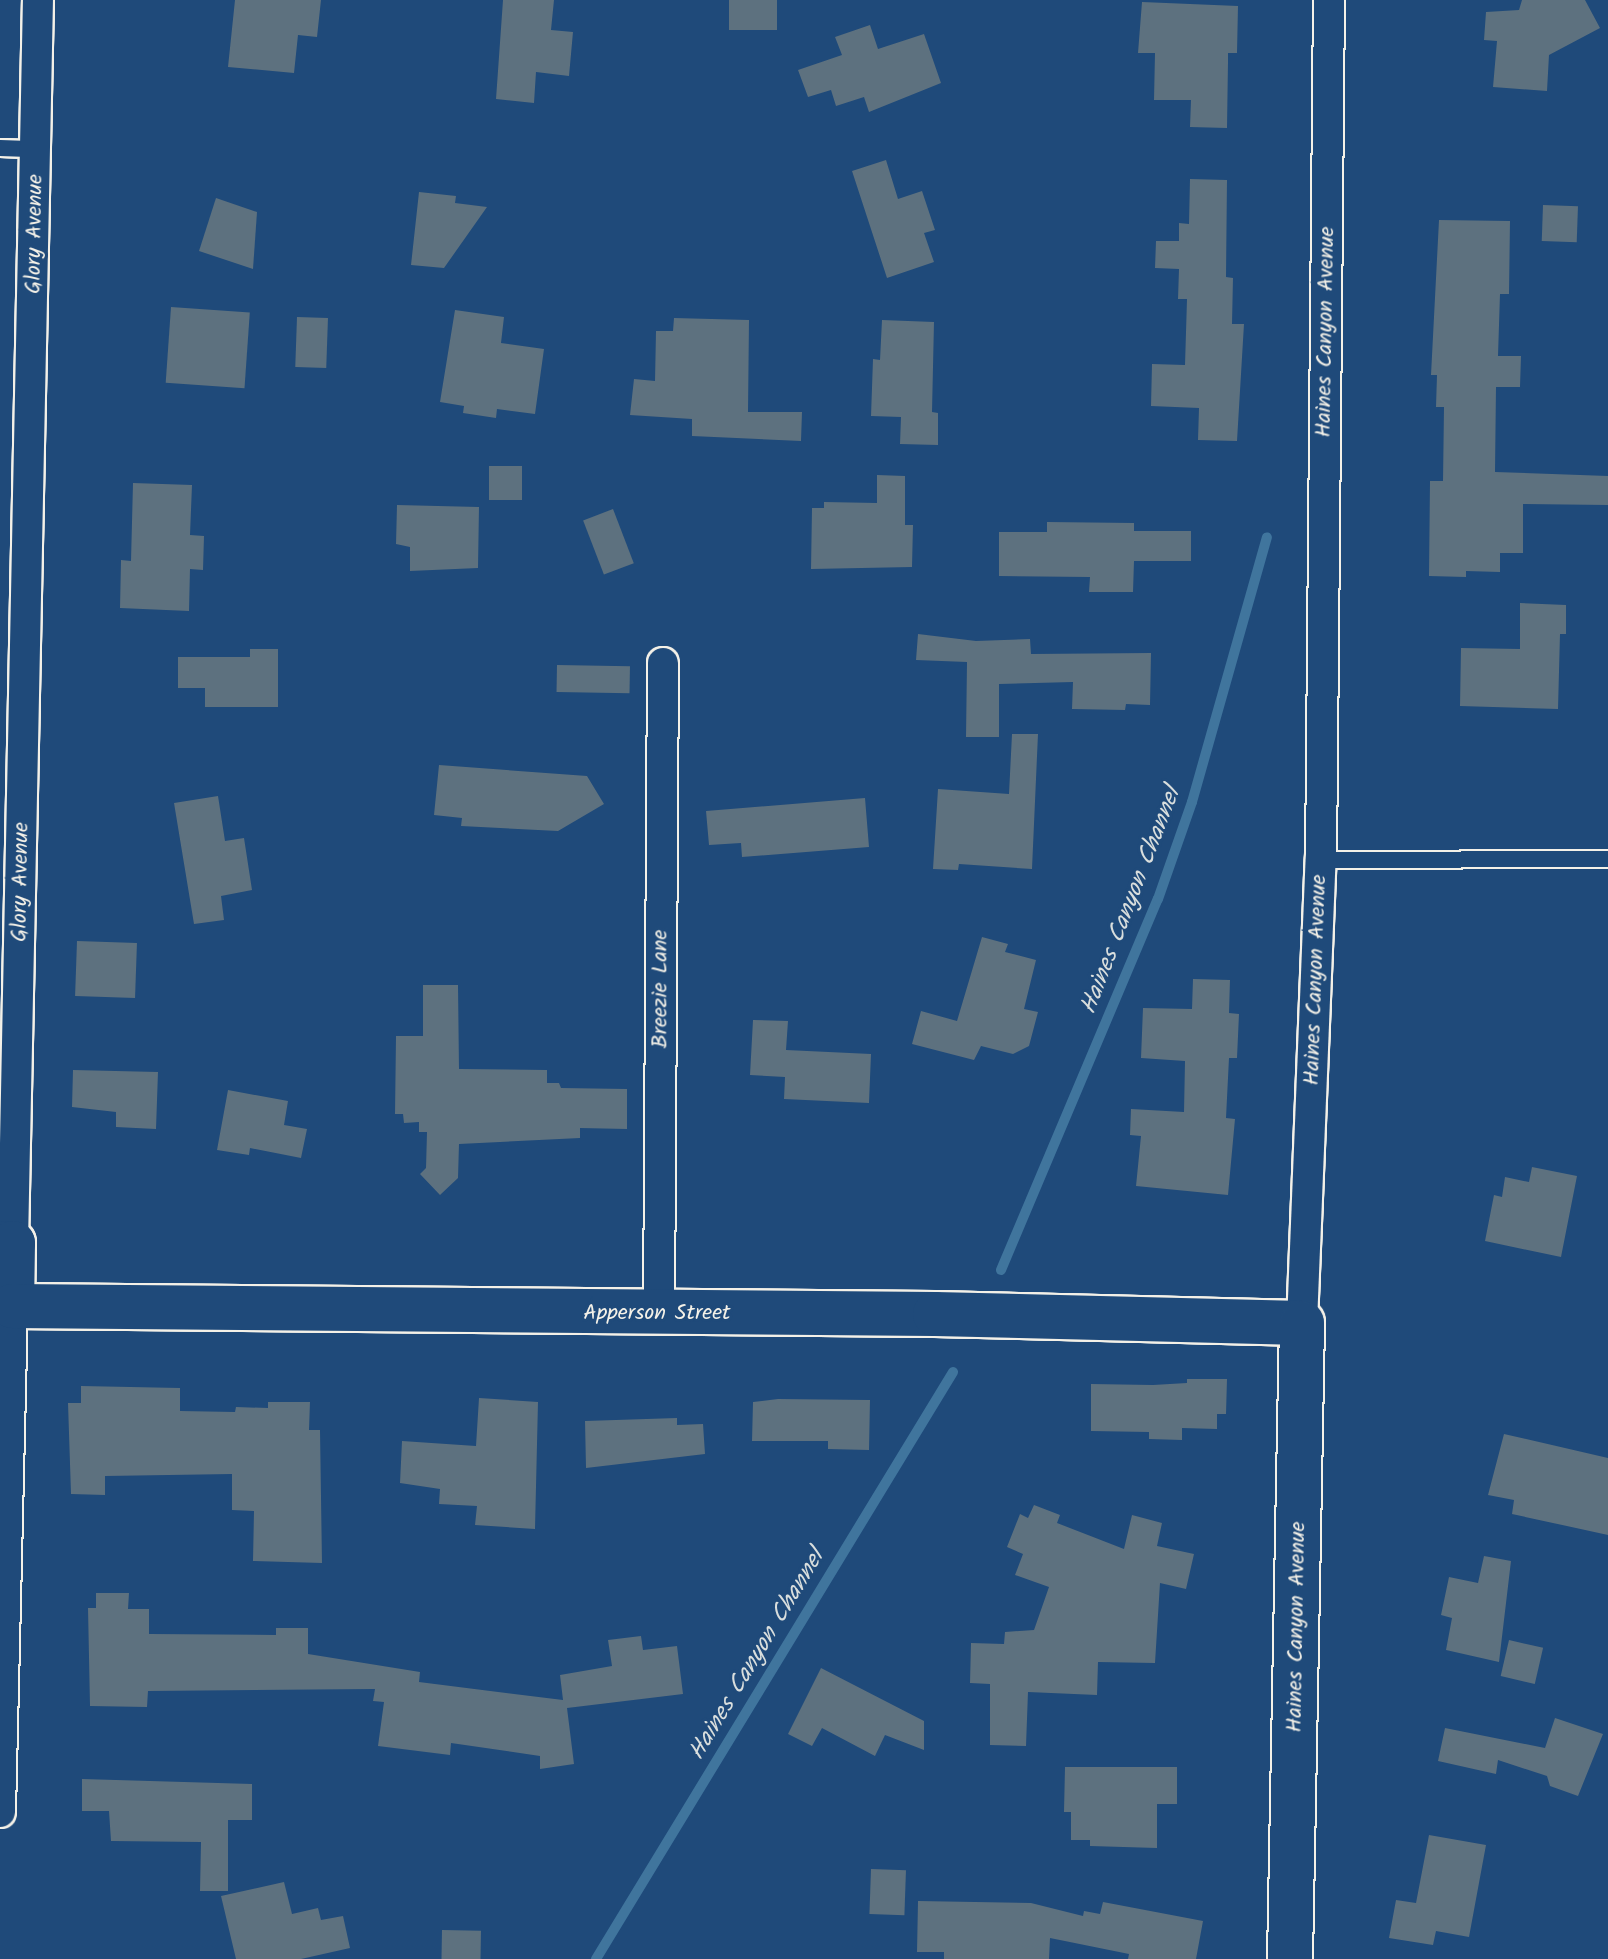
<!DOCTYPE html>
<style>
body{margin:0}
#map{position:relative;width:1608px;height:1959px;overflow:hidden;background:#1f4a7a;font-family:Kalam,sans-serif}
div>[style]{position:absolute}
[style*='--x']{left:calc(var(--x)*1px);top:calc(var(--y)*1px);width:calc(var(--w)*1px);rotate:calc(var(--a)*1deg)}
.stream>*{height:10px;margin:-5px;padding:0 5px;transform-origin:5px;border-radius:5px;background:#40759d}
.building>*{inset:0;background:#5d717f;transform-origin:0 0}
.roads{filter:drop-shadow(2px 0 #f4f1e8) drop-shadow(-2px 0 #f4f1e8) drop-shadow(0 2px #f4f1e8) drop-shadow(0 -2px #f4f1e8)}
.lane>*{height:16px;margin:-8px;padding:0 8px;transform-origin:8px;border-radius:8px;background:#1f4a7a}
.street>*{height:30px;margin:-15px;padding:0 15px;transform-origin:15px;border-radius:15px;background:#1f4a7a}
.secondary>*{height:44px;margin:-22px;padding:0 22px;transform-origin:22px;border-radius:22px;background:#1f4a7a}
span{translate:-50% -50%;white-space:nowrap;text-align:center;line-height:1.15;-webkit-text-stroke:6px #1f4a7a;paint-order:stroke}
.street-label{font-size:22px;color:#f4f1e8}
.water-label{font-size:24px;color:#d9dedd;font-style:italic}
</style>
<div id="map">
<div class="stream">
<div style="--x:1001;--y:1270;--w:403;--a:-67.1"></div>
<div style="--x:1158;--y:899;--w:103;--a:-70.7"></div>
<div style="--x:1192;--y:802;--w:275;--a:-74.2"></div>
<div style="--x:596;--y:1959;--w:687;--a:-58.69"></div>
</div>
<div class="building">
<div style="clip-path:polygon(235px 0,321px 0,317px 37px,298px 35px,294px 73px,228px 67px)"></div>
<div style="clip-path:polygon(503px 0,554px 0,551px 30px,573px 32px,569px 76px,536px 72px,534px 103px,496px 99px)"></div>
<div style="left:729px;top:0;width:48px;height:30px"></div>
<div style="clip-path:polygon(1522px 0,1585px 0,1600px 28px,1549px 55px,1547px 91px,1493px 87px,1497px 41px,1484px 40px,1486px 12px,1519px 10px)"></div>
<div style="clip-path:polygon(1142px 2px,1238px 6px,1237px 53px,1228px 53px,1228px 62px,1227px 128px,1190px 127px,1191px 100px,1154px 100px,1155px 53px,1138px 53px)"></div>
<div style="clip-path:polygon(870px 25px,878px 49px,924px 34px,941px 83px,869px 112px,864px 97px,836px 106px,831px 90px,808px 97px,798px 70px,842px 55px,835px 37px)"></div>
<div style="clip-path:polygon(886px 160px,898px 199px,922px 191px,935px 230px,924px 233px,934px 262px,887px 278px,852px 171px)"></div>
<div style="clip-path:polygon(1190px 179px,1227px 180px,1226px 277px,1233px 278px,1232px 324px,1244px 324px,1237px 441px,1198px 440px,1199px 408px,1151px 406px,1152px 364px,1185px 365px,1187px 299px,1178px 299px,1179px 269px,1155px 268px,1156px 241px,1179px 241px,1179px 223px,1189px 224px)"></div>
<div style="clip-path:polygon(419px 192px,456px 196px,455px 203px,487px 207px,444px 268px,411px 265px)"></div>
<div style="clip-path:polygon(216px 198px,257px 212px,253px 269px,199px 251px)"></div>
<div style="left:1543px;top:205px;width:35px;height:36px;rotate:2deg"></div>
<div style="clip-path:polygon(1439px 220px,1510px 221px,1509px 294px,1500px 294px,1498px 356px,1521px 356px,1520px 387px,1496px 387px,1495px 472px,1608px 476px,1608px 505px,1523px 504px,1523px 553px,1500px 553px,1500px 572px,1466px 571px,1466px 577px,1429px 576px,1430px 481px,1443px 481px,1444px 407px,1436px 407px,1437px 375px,1431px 375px)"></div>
<div style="left:171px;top:307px;width:79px;height:76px;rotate:4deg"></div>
<div style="clip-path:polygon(455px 310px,504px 317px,501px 343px,544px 349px,535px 414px,497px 409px,496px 418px,463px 413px,464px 406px,440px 402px)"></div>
<div style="left:297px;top:317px;width:31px;height:50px;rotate:2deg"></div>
<div style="clip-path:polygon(674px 318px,749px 320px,748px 412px,802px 412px,801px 441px,692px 436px,692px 419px,630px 415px,634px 379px,655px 381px,656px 331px,673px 331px)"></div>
<div style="clip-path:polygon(882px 320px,934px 322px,932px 412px,938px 413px,938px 445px,900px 444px,901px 417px,871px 416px,873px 359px,880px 360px)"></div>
<div style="left:489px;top:466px;width:33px;height:34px"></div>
<div style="clip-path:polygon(877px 475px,905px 476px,905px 525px,913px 525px,912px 567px,811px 569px,812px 508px,824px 508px,824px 502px,877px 503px)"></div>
<div style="clip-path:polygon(133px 483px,192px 485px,190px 535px,204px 536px,203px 570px,190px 569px,189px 611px,120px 608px,121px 560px,131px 561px)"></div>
<div style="clip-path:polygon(397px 505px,479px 507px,478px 568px,410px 571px,410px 547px,396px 544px)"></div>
<div style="left:613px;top:509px;width:58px;height:32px;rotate:69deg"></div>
<div style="clip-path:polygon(1047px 522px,1134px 523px,1134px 531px,1191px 531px,1191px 561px,1134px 561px,1133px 592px,1089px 592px,1090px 577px,999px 576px,999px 532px,1047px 532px)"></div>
<div style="clip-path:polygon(1520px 603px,1566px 605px,1566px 634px,1560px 634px,1558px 709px,1460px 706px,1461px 648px,1520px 649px)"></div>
<div style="clip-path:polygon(918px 634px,976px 641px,1030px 639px,1031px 654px,1151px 653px,1150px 705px,1126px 704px,1125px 710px,1072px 709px,1073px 682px,999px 684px,999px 737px,966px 737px,967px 662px,916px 660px)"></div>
<div style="clip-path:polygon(250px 649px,278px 649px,278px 707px,205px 707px,205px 688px,178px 688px,178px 657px,250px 657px)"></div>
<div style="left:557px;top:665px;width:73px;height:27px;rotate:1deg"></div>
<div style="clip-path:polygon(1012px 734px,1038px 734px,1032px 869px,959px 864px,958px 870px,933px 869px,938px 789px,1009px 794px)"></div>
<div style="clip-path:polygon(439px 765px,587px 776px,604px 804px,558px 831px,461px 826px,462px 818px,434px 815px)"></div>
<div style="clip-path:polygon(218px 796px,225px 841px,244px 838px,252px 890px,221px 896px,224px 920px,194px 924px,174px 803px)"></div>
<div style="clip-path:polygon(865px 798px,869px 847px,742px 857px,741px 843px,709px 845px,706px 811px)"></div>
<div style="clip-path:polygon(982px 937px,1008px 944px,1005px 952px,1036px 960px,1024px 1009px,1038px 1012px,1029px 1046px,1013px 1054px,981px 1046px,974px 1060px,912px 1044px,921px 1011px,957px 1021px)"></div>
<div style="left:77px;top:941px;width:60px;height:55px;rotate:2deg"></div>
<div style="clip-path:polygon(1193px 979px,1230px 980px,1229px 1013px,1239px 1014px,1237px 1058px,1229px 1058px,1226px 1118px,1235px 1119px,1228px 1195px,1136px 1186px,1141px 1136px,1130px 1135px,1131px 1109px,1184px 1112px,1185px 1061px,1141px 1058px,1143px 1008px,1192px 1009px)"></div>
<div style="clip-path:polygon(423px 985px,458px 985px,459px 1069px,547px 1070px,547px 1083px,559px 1083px,561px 1088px,627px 1089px,627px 1129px,580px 1128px,580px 1138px,459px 1144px,458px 1178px,440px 1195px,420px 1174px,426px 1168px,427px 1132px,419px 1132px,419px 1122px,404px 1123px,403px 1114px,395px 1114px,396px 1036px,423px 1036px)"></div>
<div style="clip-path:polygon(753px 1020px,788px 1021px,786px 1050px,871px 1054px,869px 1103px,784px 1099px,785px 1077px,750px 1075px)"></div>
<div style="clip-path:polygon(73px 1070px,158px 1072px,156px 1129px,116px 1127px,116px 1112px,72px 1107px)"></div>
<div style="clip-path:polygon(228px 1090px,288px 1101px,284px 1125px,307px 1129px,301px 1158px,250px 1148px,249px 1155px,217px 1150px)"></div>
<div style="clip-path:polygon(1532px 1167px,1577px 1176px,1561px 1257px,1485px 1241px,1494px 1195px,1502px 1197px,1505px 1177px,1529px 1182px)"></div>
<div style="clip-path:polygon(1187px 1379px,1227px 1379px,1226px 1414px,1217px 1414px,1217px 1429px,1182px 1428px,1182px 1440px,1149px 1439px,1149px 1432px,1091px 1431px,1091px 1384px,1153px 1385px,1187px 1383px)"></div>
<div style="clip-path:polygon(81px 1386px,180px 1388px,180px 1411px,235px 1412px,236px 1407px,268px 1408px,268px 1402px,310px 1402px,309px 1430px,320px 1430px,322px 1563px,253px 1561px,254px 1511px,232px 1510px,232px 1474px,105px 1476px,105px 1495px,71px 1494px,68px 1403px,81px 1403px)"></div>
<div style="clip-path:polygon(479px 1398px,538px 1402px,535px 1529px,475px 1525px,477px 1506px,439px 1504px,440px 1489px,400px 1483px,402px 1441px,476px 1446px)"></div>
<div style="clip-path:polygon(778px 1399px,870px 1400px,869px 1450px,828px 1449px,828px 1441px,752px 1441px,753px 1402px)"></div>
<div style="clip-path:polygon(677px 1418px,677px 1425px,703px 1424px,705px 1454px,586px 1468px,585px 1421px)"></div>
<div style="clip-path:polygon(1504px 1434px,1608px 1458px,1608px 1535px,1512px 1514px,1514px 1500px,1488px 1495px)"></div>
<div style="clip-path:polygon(1034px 1505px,1060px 1515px,1057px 1523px,1124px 1549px,1132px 1515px,1162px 1523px,1157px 1546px,1194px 1554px,1186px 1589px,1160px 1583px,1155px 1663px,1098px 1662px,1097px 1695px,1028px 1692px,1026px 1746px,990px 1745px,990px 1684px,970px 1683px,971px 1643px,1004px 1644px,1005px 1632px,1034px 1630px,1049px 1587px,1015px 1575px,1023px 1554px,1007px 1547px,1020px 1514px,1028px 1518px)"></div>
<div style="clip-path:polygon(1484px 1556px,1511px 1561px,1499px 1662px,1446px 1650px,1452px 1618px,1441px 1615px,1449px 1577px,1478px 1583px)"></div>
<div style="clip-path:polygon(96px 1593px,129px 1593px,128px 1609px,149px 1609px,149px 1634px,276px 1635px,276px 1628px,308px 1628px,308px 1654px,420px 1672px,419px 1682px,563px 1700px,560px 1675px,612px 1666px,608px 1640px,641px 1636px,643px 1650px,677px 1646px,683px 1694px,567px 1708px,574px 1764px,540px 1769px,540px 1756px,451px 1743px,450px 1755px,378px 1746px,384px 1702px,373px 1701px,375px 1689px,148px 1691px,147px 1707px,90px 1706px,88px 1608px,96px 1608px)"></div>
<div style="left:1509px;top:1640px;width:35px;height:37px;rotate:13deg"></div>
<div style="clip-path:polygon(821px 1668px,924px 1721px,924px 1750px,885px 1735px,875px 1756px,822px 1728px,812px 1746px,788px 1734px)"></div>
<div style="clip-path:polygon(1555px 1718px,1603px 1734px,1578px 1796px,1550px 1786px,1547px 1776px,1498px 1760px,1496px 1774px,1438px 1761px,1445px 1728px,1545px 1748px)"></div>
<div style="clip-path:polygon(1065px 1767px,1177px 1767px,1177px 1804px,1157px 1804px,1157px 1848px,1090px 1846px,1090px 1840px,1071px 1840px,1071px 1812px,1064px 1812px)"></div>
<div style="clip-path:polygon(82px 1779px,252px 1784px,252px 1820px,228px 1820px,228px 1891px,200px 1891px,201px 1842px,111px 1841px,109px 1811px,82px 1811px)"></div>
<div style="clip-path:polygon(1429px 1835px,1486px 1845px,1469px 1937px,1436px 1931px,1433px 1945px,1389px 1938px,1396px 1900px,1416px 1903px)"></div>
<div style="left:871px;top:1869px;width:35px;height:45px;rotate:2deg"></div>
<div style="clip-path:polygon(284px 1882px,292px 1914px,318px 1908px,321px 1920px,343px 1916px,350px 1948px,301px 1959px,236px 1959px,221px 1896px)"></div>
<div style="clip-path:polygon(918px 1901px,1031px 1903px,1083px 1916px,1084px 1911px,1100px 1914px,1103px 1902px,1203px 1921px,1196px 1959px,1128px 1959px,1129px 1954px,1050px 1938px,1049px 1959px,944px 1959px,944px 1952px,917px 1952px)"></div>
<div style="left:442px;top:1930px;width:39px;height:29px;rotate:1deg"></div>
</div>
<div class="roads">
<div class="lane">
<div style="--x:0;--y:148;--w:36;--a:2"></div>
<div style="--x:1321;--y:860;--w:287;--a:-0.2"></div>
</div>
<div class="street">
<div style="--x:13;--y:1243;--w:1243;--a:-88.85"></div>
<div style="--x:659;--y:1314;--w:651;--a:-89.65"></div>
<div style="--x:1302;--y:1323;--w:463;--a:-87.7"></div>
<div style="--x:1321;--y:860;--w:860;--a:-89.47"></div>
<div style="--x:0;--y:1812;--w:506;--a:-88.64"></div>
</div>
<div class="secondary">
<div style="--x:0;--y:1244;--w:13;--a:-4"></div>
<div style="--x:13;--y:1243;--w:63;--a:90.9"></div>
<div style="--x:12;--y:1306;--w:923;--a:0.5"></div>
<div style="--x:935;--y:1314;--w:367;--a:1.4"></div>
<div style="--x:1302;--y:1323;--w:636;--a:91.08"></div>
</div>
</div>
<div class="street-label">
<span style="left:35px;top:234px;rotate:-89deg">Glory Avenue</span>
<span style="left:1326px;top:332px;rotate:-89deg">Haines Canyon Avenue</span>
<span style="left:21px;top:882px;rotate:-89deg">Glory Avenue</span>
<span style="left:1316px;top:980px;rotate:-88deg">Haines Canyon Avenue</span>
<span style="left:661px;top:989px;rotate:-90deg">Breezie Lane</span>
<span style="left:657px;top:1314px">Apperson Street</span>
<span style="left:1297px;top:1627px;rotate:-89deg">Haines Canyon Avenue</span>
</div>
<div class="water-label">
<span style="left:1131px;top:901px;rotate:-69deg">Haines Canyon Channel</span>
<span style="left:757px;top:1655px;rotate:-59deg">Haines Canyon Channel</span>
</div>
</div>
